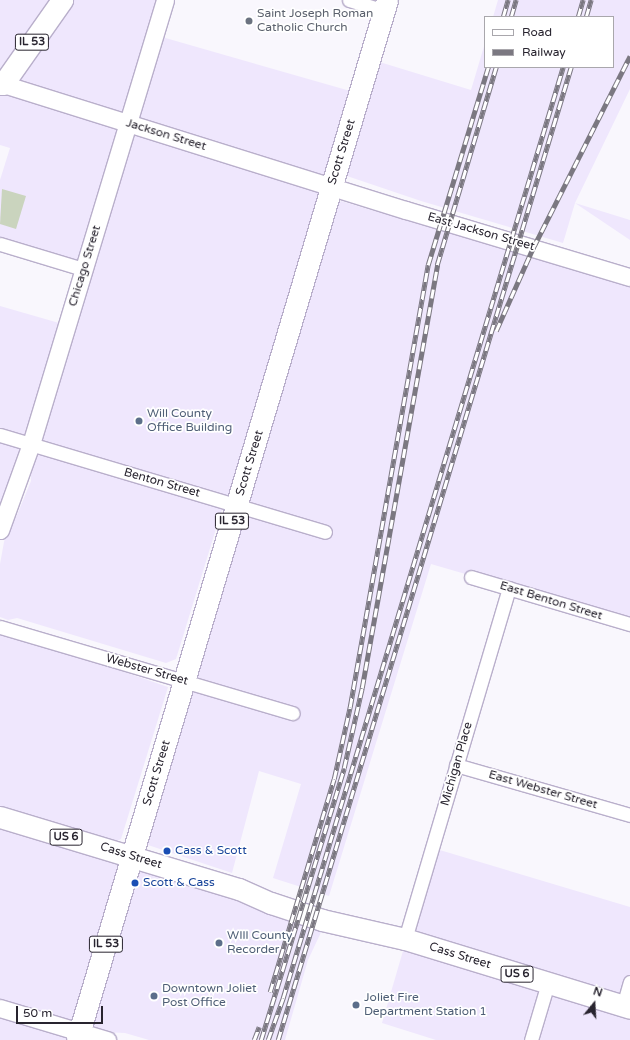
<!DOCTYPE html>
<style>
body{margin:0}
#map{position:relative;width:630px;height:1040px;overflow:hidden;background:#f9f7fd;font-family:"Varela Round",sans-serif}
div>[style]{position:absolute}
[style*='--x']{left:calc(var(--x)*1px);top:calc(var(--y)*1px);width:calc(var(--w)*1px);rotate:calc(var(--a)*1deg)}
.built>*{inset:0;background:#efe7fd;transform-origin:0 0}
.green>*{inset:0;background:#cad4be}
.roads{filter:drop-shadow(1px 0 #b9afcb) drop-shadow(-1px 0 #b9afcb) drop-shadow(0 1px #b9afcb) drop-shadow(0 -1px #b9afcb)}
.minor>*{height:13px;margin:-6.5px;padding:0 6.5px;transform-origin:6.5px;border-radius:6.5px;background:#fff}
.tertiary>*{height:17px;margin:-8.5px;padding:0 8.5px;transform-origin:8.5px;border-radius:8.5px;background:#fff}
.primary>*{height:21px;margin:-10.5px;padding:0 10.5px;transform-origin:10.5px;border-radius:10.5px;background:#fff}
.rail>*{height:4.5px;margin-top:-2.25px;transform-origin:0;background:repeating-linear-gradient(90deg,#fff 0 9px,#7b7881 0 18px);box-sizing:border-box;border-block:1px solid #7b7881}
.dots>*{width:11px;height:11px;translate:-50% -50%;box-sizing:border-box;border:2px solid #fff;border-radius:50%}
span{translate:-50% -50%;white-space:nowrap;text-align:center;line-height:1.15;-webkit-text-stroke:3.5px #fff;paint-order:stroke}
.shield-label span{padding:1px 3px;background:#fff;border:1px solid;border-radius:3px;-webkit-text-stroke-width:0}
.shield-label{font-size:11px;color:#28242f;font-weight:700}
.worship-label{font-size:12px;color:#5b616d}
.left{translate:0 -50%;text-align:left}
.street-label{font-size:12px;color:#28242f}
.service-label{font-size:12px;color:#4e5e75}
.transit-label{font-size:12px;color:#164399}
.legend{position:absolute;left:484px;top:16px;width:130px;height:52px;box-sizing:border-box;background:#fff;border:1px solid #a9a7ac;margin:0;padding:5px 7px;list-style:none;font-size:12px;color:#28242f}
.legend li{display:flex;align-items:center;gap:8px;height:20px}
.legend b{width:20px;border:1px solid #a9a7ac}
.north{position:absolute;left:574px;top:984px;width:40px;height:40px;-webkit-text-stroke:3px #fff;paint-order:stroke;rotate:18deg;font-size:11px;font-weight:700;line-height:16px;text-align:center;color:#28242f}
.north::after{content:'';display:block;margin:auto;width:14px;height:18px;background:#28242f;clip-path:polygon(50% 0,100% 100%,50% 72%,0 100%)}
.scale{position:absolute;left:16px;top:1006px;width:87px;height:18px;box-sizing:border-box;border:2px solid #28242f;border-top:0;padding-left:5px;font-size:12px;line-height:14px;white-space:nowrap;color:#28242f;-webkit-text-stroke:3px #fff;paint-order:stroke}
</style>
<div id="map">
<div class="built">
<div style="clip-path:polygon(0 0,61px 0,0 81px)"></div>
<div style="clip-path:polygon(63px 0,164px 0,127px 122px,4px 82px)"></div>
<div style="clip-path:polygon(498px 0,630px 0,630px 89px,575px 203px,630px 220px,630px 240px,575px 203px,563px 243px,421px 201px,347px 176px,373px 60px,471px 90px,485px 43px,485px 67px,613px 67px,613px 17px,493px 17px)"></div>
<div style="left:155px;top:35px;width:215px;height:92px;rotate:16deg"></div>
<div style="clip-path:polygon(0 83px,126px 124px,83px 271px,0 244px,0 180px,10px 148px,0 145px)"></div>
<div style="clip-path:polygon(128px 124px,331px 189px,337px 205px,341px 201px,630px 287px,630px 622px,431px 564px,329px 896px,273px 878px,301px 784px,259px 771px,232px 873px,145px 844px,244px 511px,223px 506px,176px 659px,166px 663px,17px 618px,8px 620px,0 617px,0 564px,4px 542px,9px 526px,17px 515px,31px 481px,30px 466px)"></div>
<div style="clip-path:polygon(0 306px,66px 325px,0 527px)"></div>
<div style="clip-path:polygon(0 629px,168px 687px,121px 839px,115px 842px,0 813px)"></div>
<div style="clip-path:polygon(0 819px,131px 857px,79px 1031px,0 1007px)"></div>
<div style="clip-path:polygon(433px 848px,630px 907px,630px 1040px,436px 1040px,382px 1023px)"></div>
<div style="clip-path:polygon(133px 858px,324px 926px,308px 960px,285px 1040px,149px 1040px,125px 1033px,81px 1031px)"></div>
<div style="clip-path:polygon(0 1011px,93px 1040px,0 1040px)"></div>
</div>
<div class="green">
<div style="clip-path:polygon(2px 189px,26px 196px,16px 229px,0 224px)"></div>
</div>
<div class="roads">
<div class="minor">
<div style="--x:349;--y:0;--w:37;--a:17"></div>
<div style="--x:0;--y:244;--w:87;--a:16.8"></div>
<div style="--x:0;--y:435;--w:339;--a:16.6"></div>
<div style="--x:471;--y:577;--w:166;--a:16.5"></div>
<div style="--x:0;--y:627;--w:305;--a:16.4"></div>
<div style="--x:456;--y:765;--w:181;--a:16"></div>
<div style="--x:405;--y:939;--w:366;--a:-73.5"></div>
<div style="--x:623;--y:1006;--w:25;--a:-74"></div>
<div style="--x:531;--y:1040;--w:59;--a:-73.4"></div>
</div>
<div class="tertiary">
<div style="--x:3;--y:84;--w:422;--a:17.4"></div>
<div style="--x:406;--y:210;--w:234;--a:16.7"></div>
<div style="--x:0;--y:530;--w:91;--a:-70.2"></div>
<div style="--x:31;--y:444;--w:464;--a:-73.2"></div>
<div style="--x:0;--y:1008;--w:112;--a:16.7"></div>
</div>
<div class="primary">
<div style="--x:0;--y:84;--w:3;--a:0"></div>
<div style="--x:3;--y:84;--w:103;--a:-54.9"></div>
<div style="--x:0;--y:817;--w:250;--a:16.8"></div>
<div style="--x:239;--y:889;--w:35;--a:24"></div>
<div style="--x:271;--y:903;--w:54;--a:18.4"></div>
<div style="--x:322;--y:920;--w:85;--a:12.9"></div>
<div style="--x:405;--y:939;--w:235;--a:17"></div>
<div style="--x:77;--y:1040;--w:1085;--a:-73.4"></div>
</div>
</div>
<div class="rail">
<div style="--x:503;--y:17;--w:18;--a:-74"></div>
<div style="--x:511;--y:17;--w:18;--a:-74"></div>
<div style="--x:578;--y:17;--w:18;--a:-74"></div>
<div style="--x:586;--y:17;--w:18;--a:-74"></div>
<div style="--x:496;--y:331;--w:91;--a:-66"></div>
<div style="--x:533;--y:248;--w:215;--a:-63.2"></div>
<div style="--x:270;--y:992;--w:222;--a:-73.3"></div>
<div style="--x:334;--y:779;--w:74;--a:-77.5"></div>
<div style="--x:350;--y:707;--w:449;--a:-80"></div>
<div style="--x:428;--y:265;--w:207;--a:-73.1"></div>
<div style="--x:254;--y:1040;--w:14;--a:-69"></div>
<div style="--x:261;--y:1040;--w:284;--a:-73"></div>
<div style="--x:344;--y:768;--w:82;--a:-77.3"></div>
<div style="--x:362;--y:688;--w:430;--a:-79.9"></div>
<div style="--x:437;--y:265;--w:207;--a:-73.4"></div>
<div style="--x:268;--y:1040;--w:45;--a:-70.3"></div>
<div style="--x:283;--y:998;--w:972;--a:-73.26"></div>
<div style="--x:278;--y:1040;--w:1016;--a:-73.24"></div>
</div>
<div class="dots">
<div style="left:249px;top:21px;background:#6b7280"></div>
<div style="left:139px;top:421px;background:#5c6f8a"></div>
<div style="left:167px;top:851px;background:#1a4fb4"></div>
<div style="left:135px;top:883px;background:#1a4fb4"></div>
<div style="left:219px;top:943px;background:#5c6f8a"></div>
<div style="left:154px;top:996px;background:#5c6f8a"></div>
<div style="left:356px;top:1005px;background:#5c6f8a"></div>
</div>
<div class="shield-label">
<span style="left:32px;top:42px">IL 53</span>
<span style="left:232px;top:521px">IL 53</span>
<span style="left:66px;top:837px">US 6</span>
<span style="left:106px;top:944px">IL 53</span>
<span style="left:517px;top:974px">US 6</span>
</div>
<div class="worship-label">
<span class="left" style="left:257px;top:21px">Saint Joseph Roman<br>Catholic Church</span>
</div>
<div class="street-label">
<span style="left:166px;top:135px;rotate:17deg">Jackson Street</span>
<span style="left:342px;top:152px;rotate:-73deg">Scott Street</span>
<span style="left:481px;top:232px;rotate:16deg">East Jackson Street</span>
<span style="left:85px;top:266px;rotate:-73deg">Chicago Street</span>
<span style="left:250px;top:463px;rotate:-73deg">Scott Street</span>
<span style="left:162px;top:483px;rotate:16deg">Benton Street</span>
<span style="left:551px;top:601px;rotate:17deg">East Benton Street</span>
<span style="left:147px;top:670px;rotate:16deg">Webster Street</span>
<span style="left:457px;top:764px;rotate:-74deg">Michigan Place</span>
<span style="left:157px;top:773px;rotate:-73deg">Scott Street</span>
<span style="left:543px;top:790px;rotate:16deg">East Webster Street</span>
<span style="left:131px;top:856px;rotate:17deg">Cass Street</span>
<span style="left:460px;top:956px;rotate:17deg">Cass Street</span>
</div>
<div class="service-label">
<span class="left" style="left:147px;top:421px">Will County<br>Office Building</span>
<span class="left" style="left:227px;top:943px">WIll County<br>Recorder</span>
<span class="left" style="left:162px;top:996px">Downtown Joliet<br>Post Office</span>
<span class="left" style="left:364px;top:1005px">Joliet Fire<br>Department Station 1</span>
</div>
<div class="transit-label">
<span class="left" style="left:175px;top:851px">Cass &amp; Scott</span>
<span class="left" style="left:143px;top:883px">Scott &amp; Cass</span>
</div>
<ul class="legend">
<li><b style="height:5px;background:#fff"></b>Road</li>
<li><b style="height:5px;background:#7b7881"></b>Railway</li>
</ul>
<div class="north">N</div>
<div class="scale">50 m</div>
</div>
